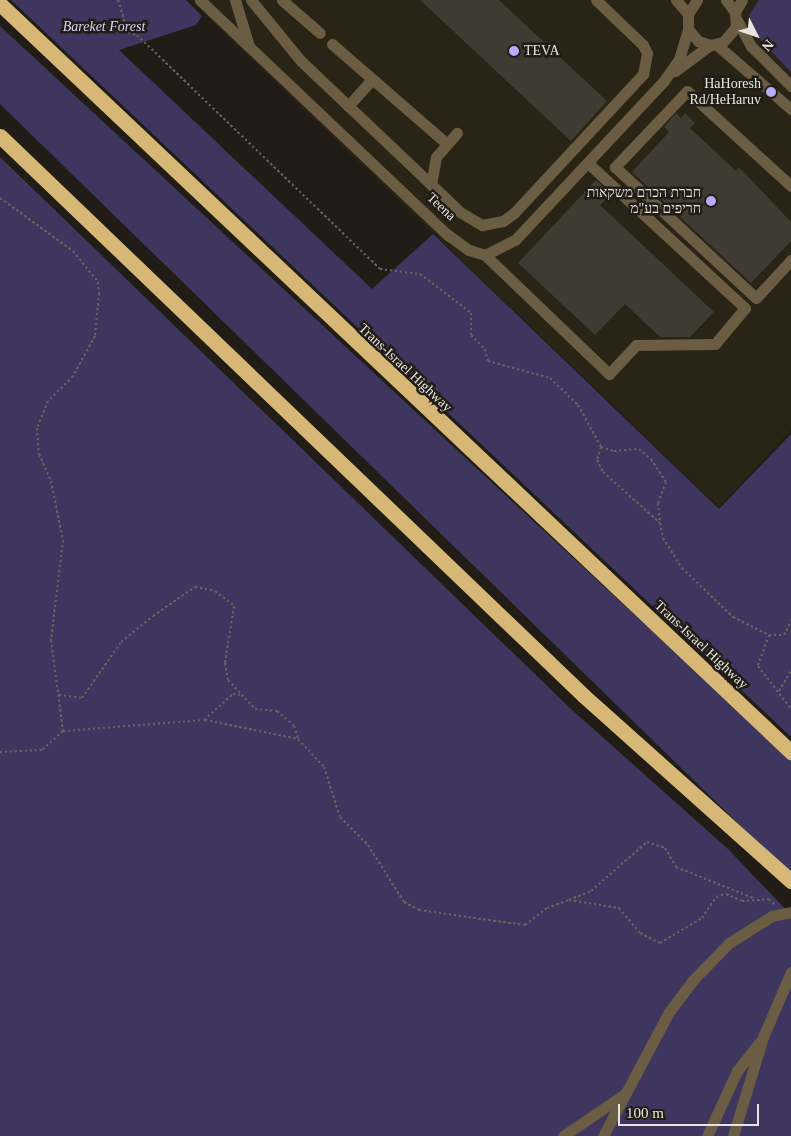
<!DOCTYPE html>
<meta charset="utf-8">
<style>
body{margin:0}
#map{position:relative;width:791px;height:1136px;overflow:hidden;background:#211d16;font-family:"Times New Roman",Heebo,serif}
div>[style]{position:absolute}
[style*='--x']{left:calc(var(--x)*1px);top:calc(var(--y)*1px);width:calc(var(--w)*1px);rotate:calc(var(--a)*1deg)}
.built>*{inset:0;background:#2a2416}
.green>*{inset:0;background:#3e365e}
.building>*{inset:0;background:#3f3b32}
.path>*{height:2px;margin-top:-1px;transform-origin:0;background:repeating-linear-gradient(90deg,#67645d 0 2.5px,transparent 0 5px)}
.minor>*{height:11px;margin:-5.5px;padding:0 5.5px;transform-origin:5.5px;border-radius:5.5px;background:#6a5d44}
.highway>*{height:15px;margin:-7.5px;padding:0 7.5px;transform-origin:7.5px;border-radius:7.5px;background:#d7b775}
.dots>*{width:14px;height:14px;translate:-50% -50%;box-sizing:border-box;border:2px solid #211d16;border-radius:50%}
span{translate:-50% -50%;white-space:nowrap;text-align:center;line-height:1.15;-webkit-text-stroke:5px #211d16;paint-order:stroke}
.park-label{font-size:14px;color:#dad5f8;font-style:italic}
.poi-label{font-size:14px;color:#e8e5e0}
.left{translate:0 -50%;text-align:left}
.right{translate:-100% -50%;text-align:right}
.street-label{font-size:14px;color:#e8e5e0}
.north{position:absolute;left:731px;top:10px;width:50px;height:50px;-webkit-text-stroke:4px #211d16;paint-order:stroke;rotate:131deg;font-size:14px;font-weight:700;line-height:20px;text-align:center;color:#e8e5e0}
.north::after{content:'';display:block;margin:auto;width:18px;height:22px;background:#e8e5e0;clip-path:polygon(50% 0,100% 100%,50% 72%,0 100%)}
.scale{position:absolute;left:618px;top:1104px;width:141px;height:22px;box-sizing:border-box;border:2px solid #e8e5e0;border-top:0;padding-left:6px;font-size:15px;line-height:18px;white-space:nowrap;color:#e8e5e0;-webkit-text-stroke:4px #211d16;paint-order:stroke}
</style>
<div id="map">
<div class="built">
<div style="clip-path:polygon(190px 0,791px 0,791px 430px,719px 507px)"></div>
</div>
<div class="green">
<div style="clip-path:polygon(11px 0,186px 0,202px 16px,196px 25px,119px 50px,372px 289px,433px 234px,719px 509px,791px 434px,791px 737px)"></div>
<div style="clip-path:polygon(759px 0,791px 0,791px 72px,755px 34px,749px 15px)"></div>
<div style="clip-path:polygon(0 26px,791px 760px,791px 875px,0 104px)"></div>
<div style="clip-path:polygon(0 157px,571px 709px,728px 849px,791px 915px,791px 1136px,0 1136px)"></div>
</div>
<div class="building">
<div style="clip-path:polygon(420px 0,499px 0,607px 101px,571px 141px)"></div>
<div style="clip-path:polygon(676px 113px,681px 118px,685px 113px,695px 123px,690px 128px,736px 171px,739px 167px,791px 222px,791px 241px,751px 283px,632px 172px,669px 132px,664px 127px)"></div>
<div style="clip-path:polygon(596px 180px,611px 194px,600px 205px,714px 312px,690px 337px,660px 337px,625px 304px,595px 335px,518px 263px)"></div>
</div>
<div class="path">
<div style="--x:118;--y:0;--w:34;--a:73"></div>
<div style="--x:128;--y:33;--w:9;--a:13"></div>
<div style="--x:137;--y:35;--w:337;--a:43.9"></div>
<div style="--x:380;--y:269;--w:40;--a:7.1"></div>
<div style="--x:420;--y:274;--w:64;--a:37.4"></div>
<div style="--x:471;--y:313;--w:22;--a:90"></div>
<div style="--x:471;--y:335;--w:20;--a:45"></div>
<div style="--x:485;--y:349;--w:12;--a:76"></div>
<div style="--x:488;--y:361;--w:64;--a:15.3"></div>
<div style="--x:550;--y:378;--w:39;--a:44"></div>
<div style="--x:578;--y:405;--w:48;--a:61.3"></div>
<div style="--x:601;--y:447;--w:14;--a:107"></div>
<div style="--x:597;--y:460;--w:13;--a:63"></div>
<div style="--x:603;--y:472;--w:76;--a:41.8"></div>
<div style="--x:660;--y:523;--w:15;--a:79"></div>
<div style="--x:663;--y:538;--w:36;--a:58"></div>
<div style="--x:682;--y:568;--w:71;--a:43.9"></div>
<div style="--x:733;--y:617;--w:40;--a:26.6"></div>
<div style="--x:769;--y:635;--w:33;--a:110"></div>
<div style="--x:758;--y:666;--w:54;--a:52.5"></div>
<div style="--x:0;--y:198;--w:90;--a:36"></div>
<div style="--x:73;--y:251;--w:40;--a:51"></div>
<div style="--x:98;--y:282;--w:11;--a:85"></div>
<div style="--x:99;--y:293;--w:43;--a:95.3"></div>
<div style="--x:95;--y:336;--w:46;--a:118.8"></div>
<div style="--x:73;--y:376;--w:35;--a:135"></div>
<div style="--x:48;--y:401;--w:29;--a:112"></div>
<div style="--x:37;--y:428;--w:26;--a:86"></div>
<div style="--x:39;--y:454;--w:30;--a:66"></div>
<div style="--x:51;--y:481;--w:60;--a:78.5"></div>
<div style="--x:63;--y:540;--w:101;--a:96.8"></div>
<div style="--x:51;--y:640;--w:92;--a:82.5"></div>
<div style="--x:63;--y:731;--w:28;--a:138"></div>
<div style="--x:42;--y:750;--w:42;--a:177.3"></div>
<div style="--x:601;--y:447;--w:14;--a:17"></div>
<div style="--x:614;--y:451;--w:25;--a:-5"></div>
<div style="--x:639;--y:449;--w:16;--a:40"></div>
<div style="--x:651;--y:459;--w:27;--a:57"></div>
<div style="--x:666;--y:482;--w:22;--a:111"></div>
<div style="--x:658;--y:503;--w:19;--a:84"></div>
<div style="--x:769;--y:635;--w:15;--a:0"></div>
<div style="--x:784;--y:635;--w:16;--a:-63"></div>
<div style="--x:779;--y:691;--w:24;--a:-60"></div>
<div style="--x:59;--y:695;--w:23;--a:7"></div>
<div style="--x:82;--y:698;--w:68;--a:-55.1"></div>
<div style="--x:121;--y:642;--w:41;--a:-39.1"></div>
<div style="--x:153;--y:616;--w:51;--a:-34.6"></div>
<div style="--x:195;--y:587;--w:20;--a:11"></div>
<div style="--x:215;--y:591;--w:24;--a:38"></div>
<div style="--x:234;--y:606;--w:58;--a:99"></div>
<div style="--x:225;--y:663;--w:17;--a:80"></div>
<div style="--x:228;--y:680;--w:40;--a:47"></div>
<div style="--x:255;--y:709;--w:22;--a:5"></div>
<div style="--x:277;--y:711;--w:23;--a:41"></div>
<div style="--x:294;--y:726;--w:14;--a:73"></div>
<div style="--x:298;--y:739;--w:38;--a:47"></div>
<div style="--x:324;--y:767;--w:52;--a:72.3"></div>
<div style="--x:340;--y:817;--w:40;--a:45"></div>
<div style="--x:368;--y:845;--w:67;--a:57.7"></div>
<div style="--x:404;--y:902;--w:17;--a:28"></div>
<div style="--x:419;--y:910;--w:107;--a:8.1"></div>
<div style="--x:525;--y:925;--w:28;--a:-38"></div>
<div style="--x:547;--y:908;--w:23;--a:-20"></div>
<div style="--x:569;--y:900;--w:51;--a:9.1"></div>
<div style="--x:619;--y:908;--w:33;--a:50"></div>
<div style="--x:640;--y:933;--w:22;--a:27"></div>
<div style="--x:660;--y:943;--w:49;--a:-30.8"></div>
<div style="--x:702;--y:918;--w:25;--a:-56"></div>
<div style="--x:716;--y:897;--w:10;--a:-17"></div>
<div style="--x:726;--y:894;--w:17;--a:24"></div>
<div style="--x:742;--y:901;--w:27;--a:-4"></div>
<div style="--x:769;--y:899;--w:8;--a:45"></div>
<div style="--x:205;--y:720;--w:95;--a:11.5"></div>
<div style="--x:63;--y:731;--w:141;--a:-4.5"></div>
<div style="--x:204;--y:720;--w:39;--a:-42"></div>
<div style="--x:233;--y:694;--w:9;--a:6"></div>
<div style="--x:569;--y:900;--w:24;--a:-22"></div>
<div style="--x:591;--y:891;--w:74;--a:-41.2"></div>
<div style="--x:647;--y:842;--w:19;--a:18"></div>
<div style="--x:665;--y:848;--w:22;--a:60"></div>
<div style="--x:676;--y:867;--w:83;--a:21.9"></div>
</div>
<div class="minor">
<div style="--x:200;--y:0;--w:342;--a:43.5"></div>
<div style="--x:448;--y:235;--w:26;--a:36"></div>
<div style="--x:469;--y:250;--w:17;--a:17"></div>
<div style="--x:485;--y:255;--w:34;--a:-27"></div>
<div style="--x:515;--y:240;--w:216;--a:-46.9"></div>
<div style="--x:663;--y:82;--w:28;--a:-55"></div>
<div style="--x:679;--y:59;--w:31;--a:-73"></div>
<div style="--x:235;--y:0;--w:48;--a:73.1"></div>
<div style="--x:251;--y:0;--w:79;--a:50.7"></div>
<div style="--x:301;--y:61;--w:219;--a:43.5"></div>
<div style="--x:460;--y:212;--w:26;--a:31"></div>
<div style="--x:482;--y:225;--w:21;--a:-11"></div>
<div style="--x:503;--y:221;--w:14;--a:-36"></div>
<div style="--x:514;--y:213;--w:190;--a:-47.1"></div>
<div style="--x:643;--y:74;--w:21;--a:-79"></div>
<div style="--x:647;--y:53;--w:9;--a:-117"></div>
<div style="--x:643;--y:45;--w:65;--a:-136.2"></div>
<div style="--x:282;--y:0;--w:50;--a:41"></div>
<div style="--x:676;--y:0;--w:18;--a:49"></div>
<div style="--x:697;--y:0;--w:17;--a:123"></div>
<div style="--x:688;--y:14;--w:15;--a:90"></div>
<div style="--x:688;--y:29;--w:16;--a:50"></div>
<div style="--x:698;--y:41;--w:13;--a:18"></div>
<div style="--x:710;--y:45;--w:13;--a:-13"></div>
<div style="--x:723;--y:42;--w:20;--a:-49"></div>
<div style="--x:736;--y:27;--w:15;--a:-94"></div>
<div style="--x:735;--y:12;--w:15;--a:-127"></div>
<div style="--x:735;--y:12;--w:14;--a:-60"></div>
<div style="--x:737;--y:20;--w:30;--a:62"></div>
<div style="--x:751;--y:46;--w:57;--a:45"></div>
<div style="--x:332;--y:44;--w:152;--a:41"></div>
<div style="--x:717;--y:45;--w:98;--a:40.9"></div>
<div style="--x:675;--y:71;--w:44;--a:-36.6"></div>
<div style="--x:348;--y:106;--w:36;--a:-48"></div>
<div style="--x:431;--y:185;--w:28;--a:-80"></div>
<div style="--x:436;--y:157;--w:32;--a:-49"></div>
<div style="--x:791;--y:186;--w:141;--a:-137.6"></div>
<div style="--x:687;--y:91;--w:105;--a:133.5"></div>
<div style="--x:615;--y:167;--w:192;--a:42.9"></div>
<div style="--x:756;--y:298;--w:52;--a:-47.4"></div>
<div style="--x:485;--y:255;--w:172;--a:43.8"></div>
<div style="--x:609;--y:374;--w:40;--a:-47"></div>
<div style="--x:636;--y:345;--w:79;--a:-0.7"></div>
<div style="--x:715;--y:344;--w:47;--a:-50.2"></div>
<div style="--x:745;--y:308;--w:214;--a:-137.3"></div>
<div style="--x:563;--y:1136;--w:76;--a:-34.3"></div>
<div style="--x:603;--y:1136;--w:140;--a:-62"></div>
<div style="--x:669;--y:1012;--w:39;--a:-53"></div>
<div style="--x:692;--y:981;--w:53;--a:-45.8"></div>
<div style="--x:729;--y:943;--w:51;--a:-32.1"></div>
<div style="--x:772;--y:916;--w:19;--a:-12"></div>
<div style="--x:707;--y:1136;--w:72;--a:-65.2"></div>
<div style="--x:737;--y:1071;--w:36;--a:-52"></div>
<div style="--x:733;--y:1136;--w:103;--a:-73.1"></div>
<div style="--x:763;--y:1037;--w:71;--a:-66.7"></div>
</div>
<div class="highway">
<div style="--x:0;--y:4;--w:1089;--a:43.4"></div>
<div style="--x:0;--y:136;--w:809;--a:43.8"></div>
<div style="--x:584;--y:696;--w:278;--a:41.8"></div>
</div>
<div class="dots">
<div style="left:514px;top:51px;background:#b9abf7"></div>
<div style="left:771px;top:92px;background:#b9abf7"></div>
<div style="left:711px;top:201px;background:#b9abf7"></div>
</div>
<div class="park-label">
<span style="left:104px;top:27px">Bareket Forest</span>
</div>
<div class="poi-label">
<span class="left" style="left:524px;top:51px">TEVA</span>
<span class="right" style="left:761px;top:92px">HaHoresh<br>Rd/HeHaruv</span>
<span class="right" style="left:701px;top:201px">חברת הכרם משקאות<br>חריפים בע"מ</span>
</div>
<div class="street-label">
<span style="left:441px;top:207px;rotate:43deg">Teena</span>
<span style="left:405px;top:368px;rotate:43deg">Trans-Israel Highway</span>
<span style="left:701px;top:645px;rotate:43deg">Trans-Israel Highway</span>
</div>
<div class="north">N</div>
<div class="scale">100 m</div>
</div>
